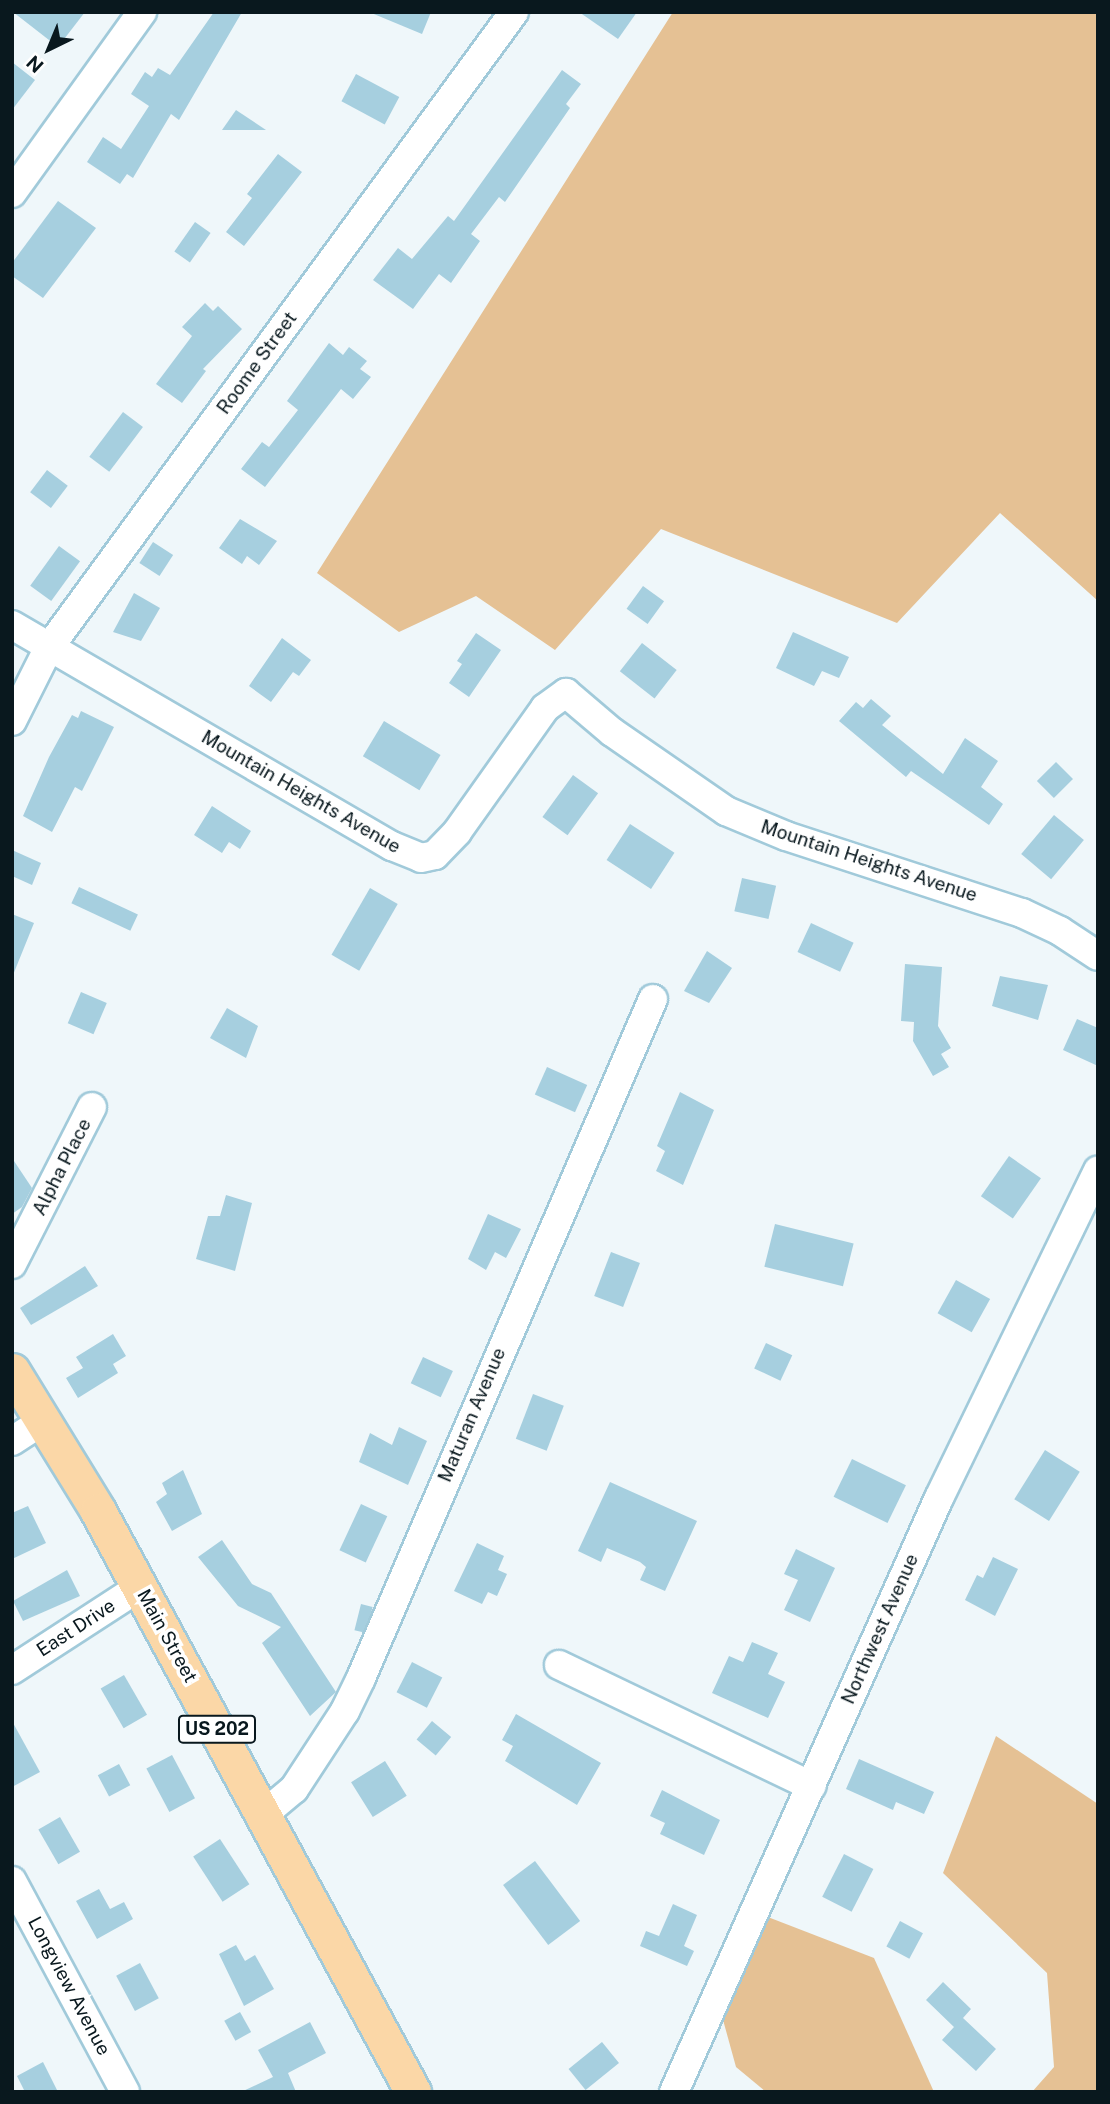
<!DOCTYPE html>
<style>
body{margin:0}
#map{position:relative;width:1110px;height:2104px;overflow:hidden;background:#eff7fa;font-family:"Public Sans",sans-serif}
div>[style]{position:absolute}
[style*='--x']{left:calc(var(--x)*1px);top:calc(var(--y)*1px);width:calc(var(--w)*1px);rotate:calc(var(--a)*1deg)}
.green>*{inset:0;background:#e5c194}
.building>*{inset:0;background:#a6cfdf;transform-origin:0 0}
.roads{filter:drop-shadow(2px 0 #a1cada) drop-shadow(-2px 0 #a1cada) drop-shadow(0 2px #a1cada) drop-shadow(0 -2px #a1cada)}
.minor>*{height:28px;margin:-14px;padding:0 14px;transform-origin:14px;border-radius:14px;background:#fff}
.major>*{height:35px;margin:-17.5px;padding:0 17.5px;transform-origin:17.5px;border-radius:17.5px;background:#fbd7a7}
span{translate:-50% -50%;white-space:nowrap;text-align:center;line-height:1.15;-webkit-text-stroke:7px #fff;paint-order:stroke}
.shield-label span{padding:2px 5px;background:#fff;border:2px solid;border-radius:5px;-webkit-text-stroke-width:0}
.shield-label{font-size:18px;color:#09181e;font-weight:700}
.street-label{font-size:19px;color:#09181e}
.frame{position:absolute;inset:0;border:14px solid #09181e;pointer-events:none}
.north{position:absolute;left:14px;top:14px;width:70px;height:70px;-webkit-text-stroke:5px #fff;paint-order:stroke;rotate:223deg;font-size:19px;font-weight:700;line-height:28px;text-align:center;color:#09181e}
.north::after{content:'';display:block;margin:auto;width:24px;height:32px;background:#09181e;clip-path:polygon(50% 0,100% 100%,50% 72%,0 100%)}
</style>
<div id="map">
<div class="green">
<div style="clip-path:polygon(673px 12px,1098px 12px,1098px 601px,1000px 513px,897px 623px,661px 529px,555px 650px,476px 596px,399px 632px,317px 573px)"></div>
<div style="clip-path:polygon(996px 1736px,1098px 1804px,1098px 2092px,1032px 2092px,1054px 2067px,1047px 1973px,943px 1873px)"></div>
<div style="clip-path:polygon(755px 1912px,874px 1958px,934px 2092px,766px 2092px,736px 2067px,717px 1998px)"></div>
</div>
<div class="building">
<div style="clip-path:polygon(13px 12px,85px 12px,58px 47px)"></div>
<div style="clip-path:polygon(214px 12px,242px 12px,179px 120px,171px 114px,133px 178px,127px 174px,120px 184px,87px 162px,103px 137px,121px 149px,149px 106px,131px 94px,145px 72px,152px 77px,158px 68px,170px 75px)"></div>
<div style="clip-path:polygon(369px 12px,431px 12px,422px 34px)"></div>
<div style="clip-path:polygon(579px 12px,637px 12px,618px 39px)"></div>
<div style="clip-path:polygon(12px 62px,35px 80px,12px 110px)"></div>
<div style="clip-path:polygon(562px 70px,581px 84px,566px 104px,570px 108px,505px 202px,499px 197px,471px 234px,480px 241px,451px 283px,439px 274px,413px 309px,373px 280px,398px 248px,412px 259px,448px 216px,454px 221px)"></div>
<div style="left:356px;top:74px;width:49px;height:31px;rotate:28deg"></div>
<div style="clip-path:polygon(236px 110px,266px 130px,222px 130px)"></div>
<div style="clip-path:polygon(278px 154px,302px 172px,244px 246px,226px 232px,252px 198px,247px 194px)"></div>
<div style="clip-path:polygon(58px 201px,96px 228px,43px 298px,12px 276px,12px 263px)"></div>
<div style="left:195px;top:222px;width:19px;height:36px;rotate:35deg"></div>
<div style="clip-path:polygon(205px 303px,213px 311px,218px 306px,242px 329px,203px 369px,206px 371px,182px 403px,156px 384px,192px 336px,182px 327px)"></div>
<div style="clip-path:polygon(329px 343px,343px 355px,349px 347px,367px 361px,360px 369px,371px 377px,353px 399px,341px 389px,265px 487px,241px 469px,262px 442px,269px 447px,298px 410px,287px 401px)"></div>
<div style="left:123px;top:412px;width:25px;height:56px;rotate:37deg"></div>
<div style="left:47px;top:470px;width:26px;height:28px;rotate:37deg"></div>
<div style="clip-path:polygon(240px 519px,277px 541px,259px 565px,247px 556px,242px 564px,219px 548px)"></div>
<div style="left:153px;top:542px;width:24px;height:25px;rotate:33deg"></div>
<div style="left:59px;top:546px;width:26px;height:49px;rotate:36deg"></div>
<div style="left:643px;top:586px;width:26px;height:28px;rotate:36deg"></div>
<div style="clip-path:polygon(134px 593px,160px 608px,141px 641px,113px 632px)"></div>
<div style="clip-path:polygon(793px 632px,849px 657px,839px 678px,822px 671px,814px 686px,776px 668px)"></div>
<div style="clip-path:polygon(476px 633px,501px 650px,469px 697px,449px 683px,462px 664px,457px 661px)"></div>
<div style="clip-path:polygon(282px 638px,311px 660px,299px 676px,293px 672px,271px 702px,249px 686px)"></div>
<div style="left:642px;top:643px;width:44px;height:36px;rotate:38deg"></div>
<div style="clip-path:polygon(871px 699px,891px 716px,882px 725px,943px 774px,965px 738px,998px 761px,981px 787px,1003px 804px,989px 825px,911px 771px,906px 777px,839px 721px,856px 702px,863px 708px)"></div>
<div style="clip-path:polygon(81px 711px,114px 727px,82px 791px,75px 787px,52px 832px,23px 816px,49px 757px,72px 715px,78px 718px)"></div>
<div style="left:384px;top:721px;width:66px;height:41px;rotate:31deg"></div>
<div style="left:1056px;top:762px;width:24px;height:27px;rotate:45deg"></div>
<div style="left:573px;top:775px;width:31px;height:52px;rotate:36deg"></div>
<div style="clip-path:polygon(212px 806px,251px 831px,240px 849px,229px 842px,222px 853px,194px 835px)"></div>
<div style="left:1054px;top:815px;width:39px;height:51px;rotate:40deg"></div>
<div style="left:630px;top:824px;width:53px;height:43px;rotate:33deg"></div>
<div style="clip-path:polygon(12px 850px,41px 863px,32px 885px,12px 876px)"></div>
<div style="left:742px;top:878px;width:35px;height:34px;rotate:13deg"></div>
<div style="left:79px;top:887px;width:65px;height:18px;rotate:25deg"></div>
<div style="left:370px;top:888px;width:32px;height:77px;rotate:30deg"></div>
<div style="clip-path:polygon(12px 914px,34px 923px,13px 975px,12px 975px)"></div>
<div style="left:811px;top:923px;width:47px;height:32px;rotate:25deg"></div>
<div style="clip-path:polygon(707px 951px,732px 968px,709px 1003px,684px 991px)"></div>
<div style="clip-path:polygon(905px 964px,942px 967px,938px 1026px,951px 1048px,941px 1054px,949px 1067px,933px 1076px,913px 1041px,914px 1022px,901px 1021px)"></div>
<div style="clip-path:polygon(1000px 976px,1048px 985px,1038px 1020px,992px 1006px)"></div>
<div style="left:81px;top:992px;width:28px;height:34px;rotate:23deg"></div>
<div style="clip-path:polygon(227px 1008px,258px 1026px,246px 1058px,210px 1038px)"></div>
<div style="clip-path:polygon(1077px 1019px,1098px 1028px,1098px 1066px,1063px 1050px)"></div>
<div style="left:547px;top:1067px;width:44px;height:30px;rotate:24deg"></div>
<div style="clip-path:polygon(680px 1092px,714px 1110px,683px 1185px,656px 1171px,665px 1151px,657px 1146px)"></div>
<div style="left:1009px;top:1156px;width:39px;height:49px;rotate:35deg"></div>
<div style="clip-path:polygon(12px 1158px,32px 1188px,22px 1207px,12px 1214px)"></div>
<div style="clip-path:polygon(226px 1195px,252px 1203px,235px 1271px,196px 1259px,208px 1216px,220px 1216px)"></div>
<div style="clip-path:polygon(488px 1214px,521px 1229px,506px 1258px,495px 1252px,486px 1270px,468px 1259px)"></div>
<div style="left:775px;top:1224px;width:81px;height:44px;rotate:14deg"></div>
<div style="left:611px;top:1252px;width:31px;height:47px;rotate:21deg"></div>
<div style="clip-path:polygon(85px 1266px,98px 1286px,31px 1325px,20px 1308px)"></div>
<div style="left:956px;top:1280px;width:39px;height:38px;rotate:29deg"></div>
<div style="clip-path:polygon(113px 1334px,126px 1356px,113px 1364px,118px 1373px,78px 1398px,66px 1378px,83px 1368px,76px 1357px)"></div>
<div style="left:766px;top:1343px;width:29px;height:28px;rotate:25deg"></div>
<div style="left:423px;top:1357px;width:33px;height:29px;rotate:25deg"></div>
<div style="left:533px;top:1394px;width:33px;height:48px;rotate:21deg"></div>
<div style="clip-path:polygon(399px 1427px,427px 1441px,408px 1485px,359px 1462px,370px 1433px,392px 1445px)"></div>
<div style="left:1045px;top:1450px;width:41px;height:58px;rotate:32deg"></div>
<div style="left:852px;top:1459px;width:60px;height:42px;rotate:26deg"></div>
<div style="clip-path:polygon(183px 1470px,202px 1514px,172px 1531px,156px 1502px,167px 1494px,162px 1483px)"></div>
<div style="clip-path:polygon(610px 1482px,697px 1521px,665px 1591px,640px 1580px,646px 1567px,640px 1562px,607px 1548px,601px 1562px,578px 1551px)"></div>
<div style="left:361px;top:1504px;width:29px;height:51px;rotate:25deg"></div>
<div style="clip-path:polygon(28px 1506px,46px 1543px,12px 1559px,12px 1513px)"></div>
<div style="clip-path:polygon(222px 1540px,252px 1584px,271px 1593px,336px 1692px,310px 1716px,262px 1643px,281px 1627px,238px 1606px,198px 1557px)"></div>
<div style="clip-path:polygon(477px 1543px,504px 1556px,498px 1570px,507px 1574px,497px 1596px,488px 1592px,482px 1604px,454px 1591px)"></div>
<div style="clip-path:polygon(796px 1549px,835px 1568px,810px 1622px,784px 1610px,798px 1580px,784px 1574px)"></div>
<div style="clip-path:polygon(993px 1557px,1018px 1569px,995px 1616px,965px 1600px,977px 1575px,983px 1578px)"></div>
<div style="clip-path:polygon(67px 1570px,80px 1596px,23px 1621px,13px 1601px)"></div>
<div style="left:361px;top:1604px;width:12px;height:27px;rotate:14deg"></div>
<div style="clip-path:polygon(752px 1642px,778px 1653px,768px 1674px,785px 1682px,768px 1718px,712px 1693px,729px 1656px,743px 1662px)"></div>
<div style="left:412px;top:1662px;width:34px;height:34px;rotate:27deg"></div>
<div style="left:124px;top:1675px;width:46px;height:27px;rotate:60deg"></div>
<div style="clip-path:polygon(516px 1714px,601px 1763px,577px 1805px,505px 1761px,513px 1746px,502px 1740px)"></div>
<div style="clip-path:polygon(12px 1721px,40px 1772px,12px 1787px)"></div>
<div style="left:432px;top:1721px;width:25px;height:24px;rotate:40deg"></div>
<div style="left:172px;top:1755px;width:49px;height:29px;rotate:62deg"></div>
<div style="clip-path:polygon(859px 1759px,934px 1792px,924px 1814px,896px 1802px,893px 1810px,846px 1789px)"></div>
<div style="left:385px;top:1761px;width:41px;height:40px;rotate:58deg"></div>
<div style="left:119px;top:1764px;width:24px;height:24px;rotate:62deg"></div>
<div style="clip-path:polygon(662px 1790px,720px 1820px,704px 1855px,660px 1834px,665px 1823px,650px 1816px)"></div>
<div style="left:60px;top:1817px;width:40px;height:25px;rotate:60deg"></div>
<div style="left:220px;top:1839px;width:54px;height:32px;rotate:57deg"></div>
<div style="left:844px;top:1854px;width:33px;height:48px;rotate:27deg"></div>
<div style="left:535px;top:1861px;width:75px;height:40px;rotate:53deg"></div>
<div style="clip-path:polygon(99px 1889px,110px 1909px,124px 1902px,133px 1919px,97px 1939px,76px 1901px)"></div>
<div style="clip-path:polygon(673px 1904px,697px 1915px,684px 1946px,694px 1951px,687px 1966px,640px 1946px,646px 1931px,659px 1936px)"></div>
<div style="left:900px;top:1921px;width:26px;height:29px;rotate:28deg"></div>
<div style="clip-path:polygon(236px 1945px,245px 1961px,255px 1955px,274px 1989px,244px 2006px,219px 1954px)"></div>
<div style="left:140px;top:1963px;width:40px;height:27px;rotate:62deg"></div>
<div style="clip-path:polygon(943px 1982px,971px 2009px,963px 2018px,996px 2049px,976px 2071px,942px 2040px,954px 2027px,926px 2000px)"></div>
<div style="left:240px;top:2012px;width:23px;height:18px;rotate:61deg"></div>
<div style="clip-path:polygon(310px 2022px,326px 2053px,288px 2073px,296px 2092px,241px 2092px,273px 2077px,258px 2050px)"></div>
<div style="left:602px;top:2042px;width:27px;height:43px;rotate:51deg"></div>
<div style="clip-path:polygon(43px 2062px,58px 2092px,25px 2092px,17px 2076px)"></div>
</div>
<div class="roads">
<div class="minor">
<div style="--x:12;--y:193;--w:223;--a:-54.3"></div>
<div style="--x:12;--y:625;--w:440;--a:30.2"></div>
<div style="--x:392;--y:846;--w:31;--a:22"></div>
<div style="--x:421;--y:858;--w:14;--a:-12"></div>
<div style="--x:435;--y:855;--w:32;--a:-46"></div>
<div style="--x:457;--y:832;--w:152;--a:-54.6"></div>
<div style="--x:545;--y:708;--w:26;--a:-36"></div>
<div style="--x:566;--y:693;--w:60;--a:40.3"></div>
<div style="--x:612;--y:732;--w:139;--a:34.7"></div>
<div style="--x:726;--y:811;--w:65;--a:22.6"></div>
<div style="--x:786;--y:836;--w:248;--a:18.1"></div>
<div style="--x:1022;--y:913;--w:42;--a:25.3"></div>
<div style="--x:1060;--y:931;--w:45;--a:33.3"></div>
<div style="--x:12;--y:721;--w:80;--a:-63.4"></div>
<div style="--x:48;--y:649;--w:789;--a:-53.81"></div>
<div style="--x:12;--y:1264;--w:176;--a:-63"></div>
<div style="--x:12;--y:1441;--w:38;--a:-33"></div>
<div style="--x:559;--y:1665;--w:280;--a:25.6"></div>
<div style="--x:12;--y:1670;--w:153;--a:-33"></div>
<div style="--x:264;--y:1814;--w:39;--a:-40"></div>
<div style="--x:294;--y:1789;--w:93;--a:-56.8"></div>
<div style="--x:345;--y:1711;--w:37;--a:-64"></div>
<div style="--x:361;--y:1678;--w:739;--a:-66.73"></div>
<div style="--x:12;--y:1881;--w:239;--a:61.8"></div>
<div style="--x:674;--y:2092;--w:650;--a:-65.96"></div>
<div style="--x:939;--y:1498;--w:364;--a:-64.1"></div>
</div>
<div class="major">
<div style="--x:12;--y:1371;--w:164;--a:58.4"></div>
<div style="--x:98;--y:1511;--w:661;--a:61.53"></div>
</div>
</div>
<div class="shield-label">
<span style="left:217px;top:1729px">US 202</span>
</div>
<div class="street-label">
<span style="left:257px;top:363px;rotate:-54deg">Roome Street</span>
<span style="left:301px;top:792px;rotate:30deg">Mountain Heights Avenue</span>
<span style="left:869px;top:861px;rotate:18deg">Mountain Heights Avenue</span>
<span style="left:62px;top:1167px;rotate:-63deg">Alpha Place</span>
<span style="left:472px;top:1415px;rotate:-67deg">Maturan Avenue</span>
<span style="left:76px;top:1628px;rotate:-33deg">East Drive</span>
<span style="left:880px;top:1629px;rotate:-66deg">Northwest Avenue</span>
<span style="left:167px;top:1636px;rotate:61deg">Main Street</span>
<span style="left:69px;top:1986px;rotate:62deg">Longview Avenue</span>
</div>
<div class="frame"></div>
<div class="north">N</div>
</div>
